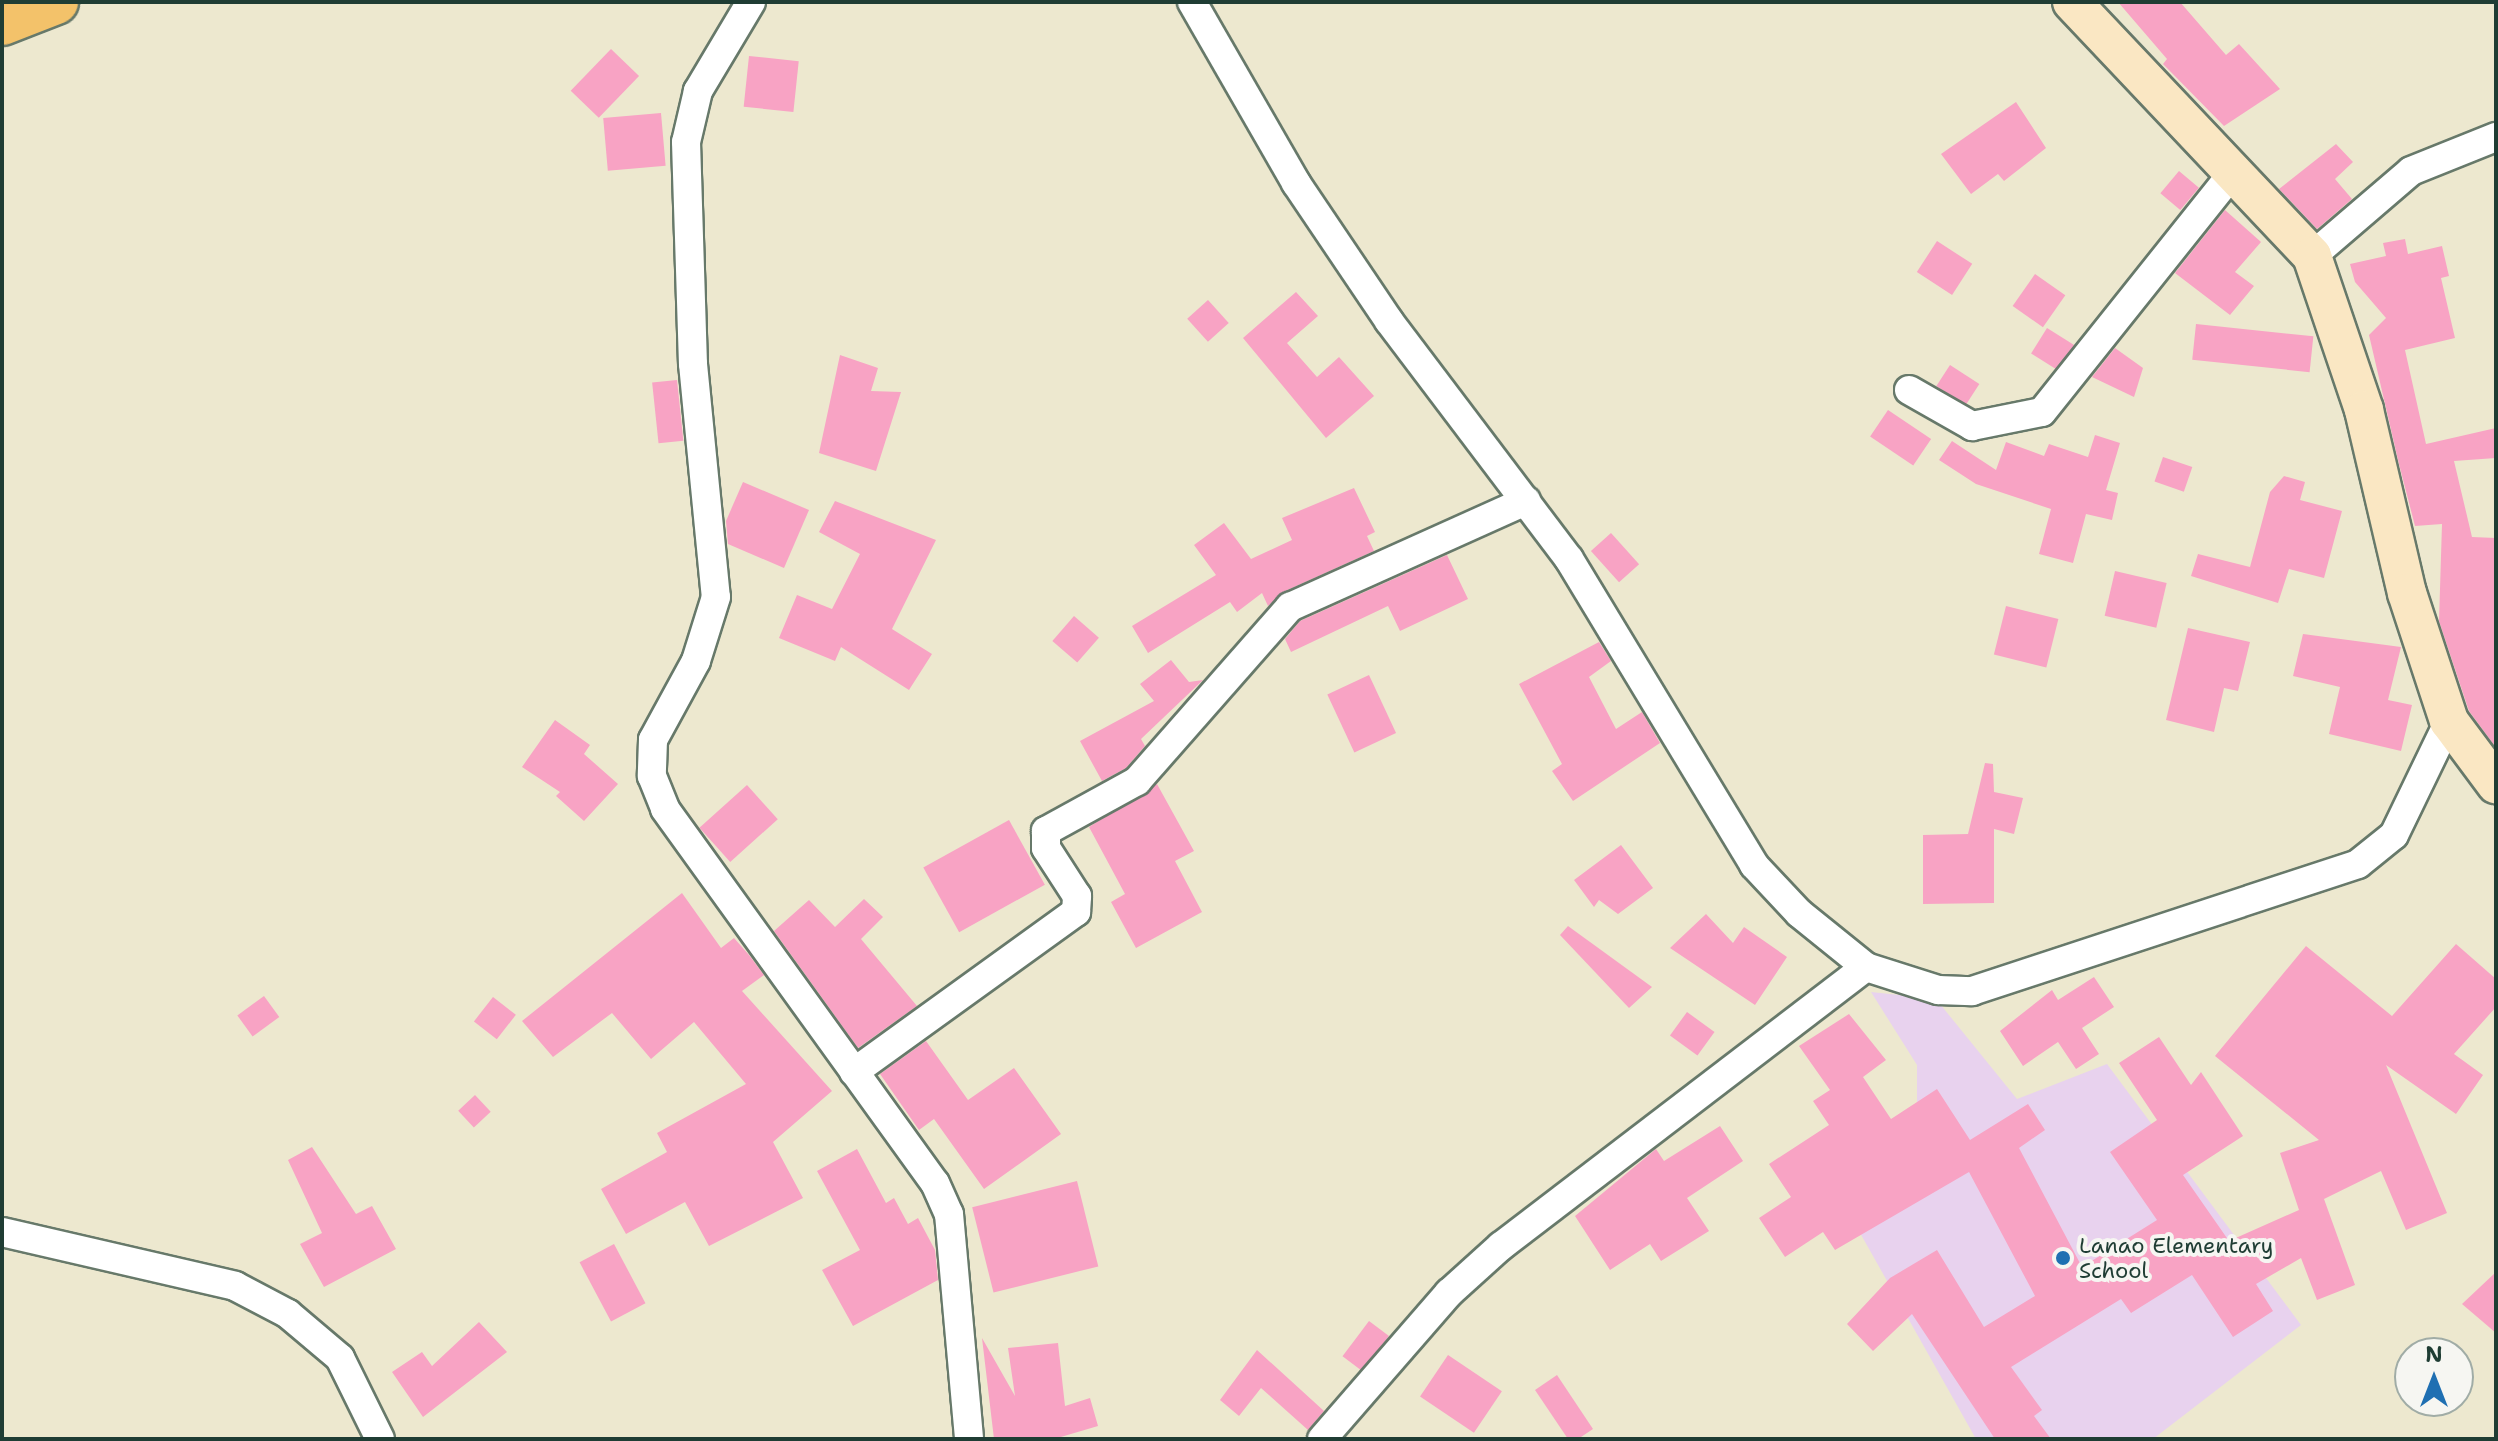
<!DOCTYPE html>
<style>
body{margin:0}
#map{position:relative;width:2498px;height:1441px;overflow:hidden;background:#ede8cf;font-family:"Shantell Sans",sans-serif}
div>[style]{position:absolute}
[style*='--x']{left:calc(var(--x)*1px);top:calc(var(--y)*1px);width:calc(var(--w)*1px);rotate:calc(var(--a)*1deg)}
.built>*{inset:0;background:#e8d2ee}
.building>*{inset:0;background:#f8a3c4;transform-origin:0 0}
.roads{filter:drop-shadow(2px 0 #67796a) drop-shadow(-2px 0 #67796a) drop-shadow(0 2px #67796a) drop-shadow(0 -2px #67796a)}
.street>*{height:28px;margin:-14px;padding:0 14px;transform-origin:14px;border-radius:14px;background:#fff}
.secondary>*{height:38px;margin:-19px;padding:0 19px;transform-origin:19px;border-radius:19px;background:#fae7c3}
.highway>*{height:44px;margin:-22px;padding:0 22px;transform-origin:22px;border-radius:22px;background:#f3c26a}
.dots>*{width:22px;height:22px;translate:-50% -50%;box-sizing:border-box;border:4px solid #f6f6f2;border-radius:50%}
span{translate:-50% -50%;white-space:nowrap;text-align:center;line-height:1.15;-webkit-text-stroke:8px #f6f6f2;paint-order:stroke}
.poi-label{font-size:22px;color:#1f3d34}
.left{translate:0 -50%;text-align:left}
.frame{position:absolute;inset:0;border:4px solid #1f3d34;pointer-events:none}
.north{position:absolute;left:2394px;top:1337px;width:80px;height:80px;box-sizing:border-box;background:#f6f6f2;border:2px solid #a0aca6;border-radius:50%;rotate:0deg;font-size:22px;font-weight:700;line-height:32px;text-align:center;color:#1f3d34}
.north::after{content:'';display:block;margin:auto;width:28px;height:36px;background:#1f6fb2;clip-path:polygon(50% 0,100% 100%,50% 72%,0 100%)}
</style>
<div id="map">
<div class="built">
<div style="clip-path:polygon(1871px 992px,1936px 999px,2017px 1099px,2107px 1064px,2301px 1325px,2153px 1439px,1976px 1439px,1837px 1192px,1917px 1142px,1917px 1065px)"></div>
</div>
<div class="building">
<div style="clip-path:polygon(2118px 2px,2180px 2px,2226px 55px,2239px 44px,2280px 89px,2224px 126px,2163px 64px,2167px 59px)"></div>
<div style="left:611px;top:49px;width:39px;height:58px;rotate:44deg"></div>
<div style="left:749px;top:56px;width:50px;height:51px;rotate:6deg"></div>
<div style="clip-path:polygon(2016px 102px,2046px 148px,2004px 181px,1998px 174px,1971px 194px,1941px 154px)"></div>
<div style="left:661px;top:113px;width:53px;height:58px;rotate:85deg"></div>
<div style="clip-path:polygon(2336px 144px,2353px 162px,2335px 179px,2352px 199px,2317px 229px,2279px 189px)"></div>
<div style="left:2179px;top:171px;width:26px;height:29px;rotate:40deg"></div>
<div style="clip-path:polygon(2225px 210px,2261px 242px,2235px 272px,2254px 286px,2230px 315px,2175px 273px)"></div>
<div style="clip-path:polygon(2405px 239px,2408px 254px,2442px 246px,2449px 276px,2441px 278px,2455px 338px,2405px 350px,2426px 444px,2496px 428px,2496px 458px,2454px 461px,2472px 537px,2496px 538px,2494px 745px,2469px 711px,2439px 621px,2442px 524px,2415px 526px,2399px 464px,2369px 335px,2386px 318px,2355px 282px,2350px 264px,2386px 256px,2383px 243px)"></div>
<div style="left:1937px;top:241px;width:42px;height:37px;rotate:33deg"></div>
<div style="left:2035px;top:274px;width:37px;height:39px;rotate:35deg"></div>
<div style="clip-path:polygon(1296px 292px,1318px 316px,1287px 343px,1317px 377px,1339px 357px,1374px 396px,1326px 438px,1243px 338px)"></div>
<div style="left:1208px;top:300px;width:31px;height:28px;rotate:48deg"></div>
<div style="left:2196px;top:324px;width:118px;height:36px;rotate:6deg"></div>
<div style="left:2047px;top:328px;width:32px;height:30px;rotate:32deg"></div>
<div style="clip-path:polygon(2115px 348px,2143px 368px,2134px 397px,2092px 377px)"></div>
<div style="clip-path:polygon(840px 355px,878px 368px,871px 391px,901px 392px,876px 471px,819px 453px)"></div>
<div style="left:1950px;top:365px;width:35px;height:25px;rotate:33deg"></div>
<div style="left:677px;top:380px;width:61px;height:25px;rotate:84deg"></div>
<div style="left:1888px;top:410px;width:52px;height:32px;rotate:34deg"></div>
<div style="clip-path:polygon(2095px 435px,2120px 443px,2106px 490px,2118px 493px,2112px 520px,2086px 514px,2073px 563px,2039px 554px,2051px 509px,1976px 484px,1939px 460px,1952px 441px,1996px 470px,2006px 442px,2044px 456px,2049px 444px,2088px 457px)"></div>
<div style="left:2163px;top:457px;width:31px;height:26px;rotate:19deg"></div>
<div style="clip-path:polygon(2284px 476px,2305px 482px,2300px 500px,2342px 511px,2324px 578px,2289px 569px,2278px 603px,2191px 576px,2198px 554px,2250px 567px,2270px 492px)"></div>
<div style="clip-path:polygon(743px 482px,809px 510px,784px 568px,728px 544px,726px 521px)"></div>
<div style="clip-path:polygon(1354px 488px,1375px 532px,1367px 536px,1374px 551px,1283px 592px,1268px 606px,1262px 593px,1237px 612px,1230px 602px,1148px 653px,1132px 626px,1216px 575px,1194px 545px,1224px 523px,1251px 559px,1292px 540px,1282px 518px)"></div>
<div style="clip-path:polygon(835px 501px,936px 540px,892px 629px,932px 654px,909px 690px,841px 647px,835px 661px,779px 638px,797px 595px,832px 609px,860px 554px,819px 532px)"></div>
<div style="left:1611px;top:533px;width:42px;height:27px;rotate:48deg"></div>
<div style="clip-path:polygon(1447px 555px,1468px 599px,1400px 631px,1388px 606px,1291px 652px,1285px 639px,1300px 621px)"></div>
<div style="left:2115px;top:571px;width:53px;height:46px;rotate:13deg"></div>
<div style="left:2006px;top:606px;width:54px;height:50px;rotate:14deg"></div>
<div style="left:1074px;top:616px;width:33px;height:33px;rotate:41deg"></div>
<div style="clip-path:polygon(2188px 628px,2250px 642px,2238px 691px,2224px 688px,2214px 732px,2166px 720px)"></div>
<div style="clip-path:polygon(2303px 634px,2401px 647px,2388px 700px,2412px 705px,2401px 751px,2329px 734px,2340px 687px,2293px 676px)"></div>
<div style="clip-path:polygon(1599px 642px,1611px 661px,1589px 677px,1616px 729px,1642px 712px,1660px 743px,1573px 801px,1552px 771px,1562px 764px,1519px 684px)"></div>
<div style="clip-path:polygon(1171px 660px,1189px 682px,1203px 680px,1141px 739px,1145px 746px,1126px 768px,1102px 781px,1080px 741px,1154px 701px,1140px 684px)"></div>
<div style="left:1369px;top:675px;width:64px;height:46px;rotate:65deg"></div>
<div style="clip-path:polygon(555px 720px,590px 745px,584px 754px,618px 784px,584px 821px,556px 796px,560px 792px,522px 767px)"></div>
<div style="clip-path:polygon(1985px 763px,1993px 764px,1994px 792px,2023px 798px,2014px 834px,1994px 829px,1994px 903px,1923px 904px,1923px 835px,1968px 834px)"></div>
<div style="clip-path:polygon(1157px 784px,1194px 851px,1175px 861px,1202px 912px,1136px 948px,1111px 902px,1125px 894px,1089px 827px)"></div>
<div style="left:747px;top:785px;width:46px;height:64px;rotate:48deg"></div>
<div style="left:1009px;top:820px;width:74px;height:98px;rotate:61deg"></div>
<div style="clip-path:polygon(1621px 845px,1653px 888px,1618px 914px,1599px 900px,1594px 907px,1574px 880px)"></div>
<div style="clip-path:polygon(682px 893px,721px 948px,734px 938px,749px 955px,764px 975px,742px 991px,832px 1091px,773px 1142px,803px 1198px,709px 1246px,685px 1202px,626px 1234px,601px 1189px,667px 1152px,657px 1133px,746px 1084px,694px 1022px,651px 1059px,612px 1013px,553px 1057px,522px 1021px)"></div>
<div style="clip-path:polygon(864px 899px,883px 917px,861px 939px,917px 1006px,858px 1048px,774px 931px,809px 900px,835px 927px)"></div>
<div style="clip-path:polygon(1706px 914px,1733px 943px,1744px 927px,1787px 957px,1755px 1005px,1670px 948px)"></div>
<div style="clip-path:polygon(1568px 926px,1652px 987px,1629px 1008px,1560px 935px)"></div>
<div style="clip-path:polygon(2456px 944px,2496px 979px,2496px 1007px,2454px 1054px,2483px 1075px,2456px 1114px,2386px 1065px,2447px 1213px,2406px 1230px,2381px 1171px,2324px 1199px,2355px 1285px,2317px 1300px,2301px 1258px,2256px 1284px,2273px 1311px,2233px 1337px,2192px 1275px,2131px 1313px,2121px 1299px,2011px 1367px,2042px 1410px,2034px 1416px,2051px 1439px,1995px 1439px,1912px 1314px,1873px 1351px,1847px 1324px,1890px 1278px,1937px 1250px,1984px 1327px,2035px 1296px,1969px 1172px,1835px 1250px,1823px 1232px,1785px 1257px,1759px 1218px,1791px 1197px,1769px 1164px,1829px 1125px,1813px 1101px,1830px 1090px,1799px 1046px,1849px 1014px,1886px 1060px,1863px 1077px,1891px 1119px,1937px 1089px,1970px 1140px,2028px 1104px,2045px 1130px,2019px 1148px,2082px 1267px,2157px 1220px,2110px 1152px,2157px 1120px,2119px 1063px,2159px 1037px,2191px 1085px,2201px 1072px,2243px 1136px,2183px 1175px,2229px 1241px,2299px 1210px,2280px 1153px,2319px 1140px,2215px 1056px,2306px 946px,2392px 1016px)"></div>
<div style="clip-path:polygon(2094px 977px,2114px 1007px,2082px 1028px,2099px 1054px,2076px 1069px,2058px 1042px,2023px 1066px,2000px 1031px,2052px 990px,2058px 1000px)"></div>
<div style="left:264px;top:996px;width:26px;height:33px;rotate:54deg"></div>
<div style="left:493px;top:997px;width:29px;height:31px;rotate:38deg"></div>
<div style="left:1687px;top:1012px;width:34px;height:29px;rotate:36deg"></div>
<div style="clip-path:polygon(926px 1041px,968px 1100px,1014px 1068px,1061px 1134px,984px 1189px,934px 1119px,919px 1130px,880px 1074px)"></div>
<div style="left:475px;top:1095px;width:23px;height:23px;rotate:47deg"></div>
<div style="clip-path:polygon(1720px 1126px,1743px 1161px,1687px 1198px,1709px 1231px,1661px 1261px,1650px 1244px,1610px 1270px,1575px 1216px,1656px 1149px,1664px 1161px)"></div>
<div style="clip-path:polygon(312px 1147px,356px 1214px,372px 1206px,396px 1249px,324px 1287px,300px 1244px,322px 1233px,288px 1160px)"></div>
<div style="clip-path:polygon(857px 1149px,886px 1203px,894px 1198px,908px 1224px,918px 1218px,935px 1250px,938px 1280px,853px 1326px,822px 1270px,860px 1250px,817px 1171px)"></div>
<div style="left:1077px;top:1181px;width:88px;height:108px;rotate:76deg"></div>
<div style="left:614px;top:1244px;width:67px;height:39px;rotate:62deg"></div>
<div style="clip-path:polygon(2496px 1272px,2496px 1333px,2462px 1304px)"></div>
<div style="left:1369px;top:1321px;width:25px;height:44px;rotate:37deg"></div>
<div style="clip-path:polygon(479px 1322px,507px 1352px,423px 1417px,392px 1372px,422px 1352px,432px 1366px)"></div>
<div style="clip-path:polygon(982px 1338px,1015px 1396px,1008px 1348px,1058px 1343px,1065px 1406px,1090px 1398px,1098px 1426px,1054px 1439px,994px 1439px)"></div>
<div style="clip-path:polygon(1257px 1350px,1324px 1411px,1308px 1430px,1261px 1388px,1239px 1416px,1220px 1400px)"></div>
<div style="left:1448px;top:1355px;width:65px;height:50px;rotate:34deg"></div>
<div style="clip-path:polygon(1557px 1375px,1593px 1429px,1578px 1439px,1568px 1439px,1535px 1390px)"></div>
</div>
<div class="roads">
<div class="street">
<div style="--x:751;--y:2;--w:104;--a:120.8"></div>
<div style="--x:698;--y:91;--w:52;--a:103.2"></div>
<div style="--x:686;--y:142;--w:222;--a:88.2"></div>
<div style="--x:693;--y:364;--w:234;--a:84.4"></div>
<div style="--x:716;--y:597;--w:67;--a:107.4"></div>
<div style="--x:696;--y:661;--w:90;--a:118.6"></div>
<div style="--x:653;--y:740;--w:36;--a:92"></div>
<div style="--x:652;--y:776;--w:35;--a:68"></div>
<div style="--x:665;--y:809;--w:461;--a:54.2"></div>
<div style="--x:935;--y:1183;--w:34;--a:66"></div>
<div style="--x:949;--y:1214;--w:226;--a:84.9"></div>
<div style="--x:1192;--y:2;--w:209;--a:60.1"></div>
<div style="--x:1296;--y:183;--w:166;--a:56"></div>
<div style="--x:1389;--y:321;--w:298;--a:52.9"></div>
<div style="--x:1569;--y:559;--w:358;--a:58.8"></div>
<div style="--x:1754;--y:865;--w:66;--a:46.8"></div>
<div style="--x:1799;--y:913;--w:86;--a:38.9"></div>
<div style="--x:1866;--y:967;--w:76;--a:17.7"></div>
<div style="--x:1938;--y:990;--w:34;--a:2"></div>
<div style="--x:1972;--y:991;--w:406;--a:-18.2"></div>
<div style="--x:2358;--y:864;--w:46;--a:-38.9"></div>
<div style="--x:2394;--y:835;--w:127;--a:-64.2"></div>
<div style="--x:2312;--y:256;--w:130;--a:-40.6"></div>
<div style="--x:2411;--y:171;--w:92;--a:-21.8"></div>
<div style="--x:1909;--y:390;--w:73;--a:29.7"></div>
<div style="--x:1972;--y:426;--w:71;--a:-11.3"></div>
<div style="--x:2042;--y:412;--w:306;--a:-51.4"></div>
<div style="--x:854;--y:1072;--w:274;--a:-35.8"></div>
<div style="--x:1076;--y:912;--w:16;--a:-86"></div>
<div style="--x:1077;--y:896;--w:57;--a:-122.9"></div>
<div style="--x:1046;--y:848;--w:17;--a:-90"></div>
<div style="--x:1046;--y:831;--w:104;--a:-28.8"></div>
<div style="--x:1137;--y:781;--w:232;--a:-48.7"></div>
<div style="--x:1290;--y:607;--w:259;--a:-24.2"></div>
<div style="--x:2;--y:1232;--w:239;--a:13"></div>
<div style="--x:235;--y:1286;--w:60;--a:27.8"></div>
<div style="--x:288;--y:1314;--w:68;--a:40.2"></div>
<div style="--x:340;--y:1358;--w:90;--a:63.7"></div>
<div style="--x:1322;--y:1439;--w:194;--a:-49"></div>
<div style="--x:1449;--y:1293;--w:70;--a:-42.1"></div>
<div style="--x:1501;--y:1246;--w:459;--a:-37.4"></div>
</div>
<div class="secondary">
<div style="--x:2072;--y:2;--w:349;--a:46.6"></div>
<div style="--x:2312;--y:256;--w:163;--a:71.3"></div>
<div style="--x:2364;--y:410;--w:188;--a:76.8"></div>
<div style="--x:2407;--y:593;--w:135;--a:71.8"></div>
<div style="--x:2449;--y:721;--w:79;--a:53.3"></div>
</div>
<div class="highway">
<div style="--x:2;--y:23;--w:58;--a:-21.3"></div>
</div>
</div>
<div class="dots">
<div style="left:2063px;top:1258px;background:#1f6fb2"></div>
</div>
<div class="poi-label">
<span class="left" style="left:2079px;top:1258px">Lanao Elementary<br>School</span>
</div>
<div class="frame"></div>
<div class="north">N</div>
</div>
